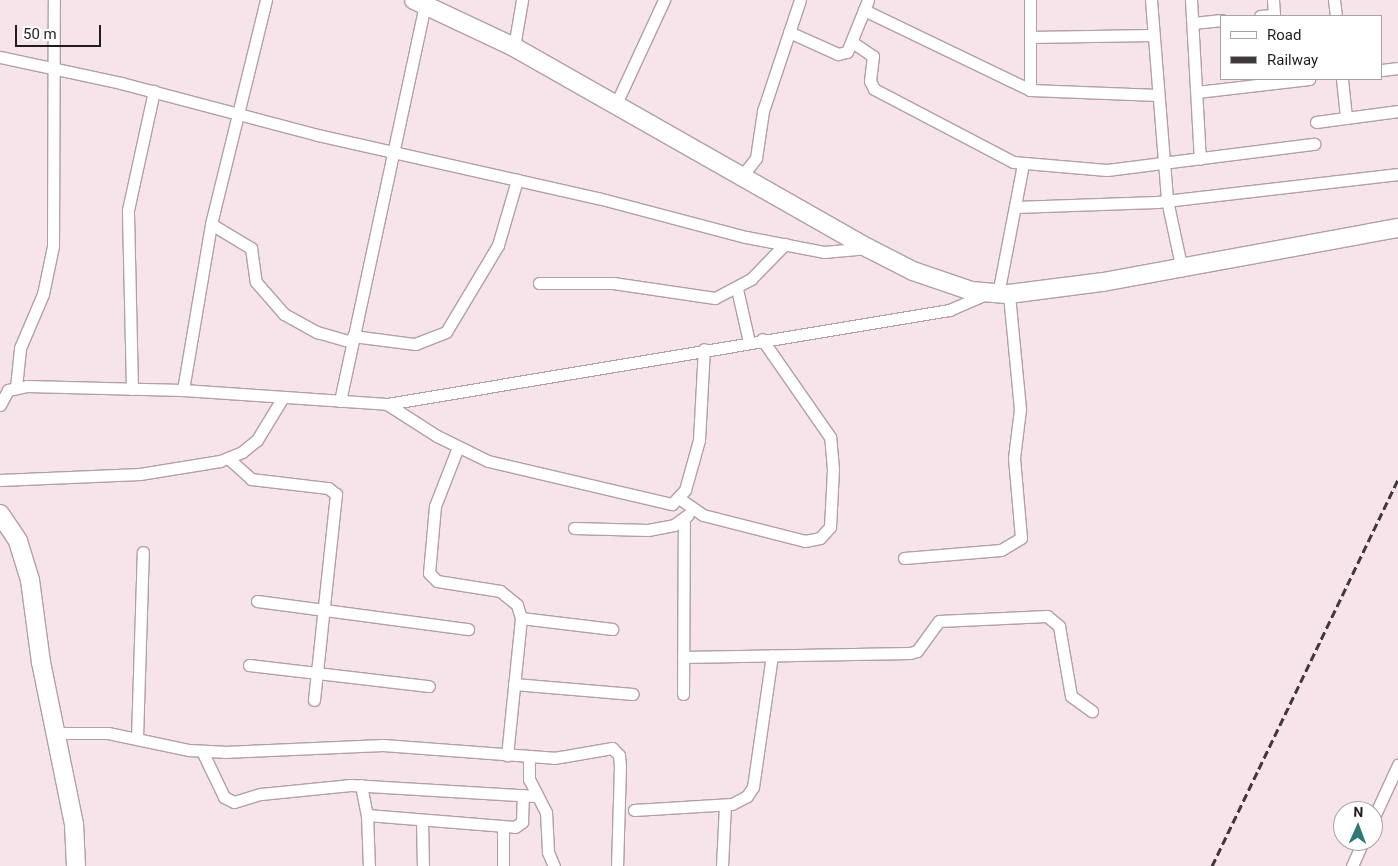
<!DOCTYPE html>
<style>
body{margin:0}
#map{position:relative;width:1398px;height:866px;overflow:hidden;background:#f7e4ea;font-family:Roboto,sans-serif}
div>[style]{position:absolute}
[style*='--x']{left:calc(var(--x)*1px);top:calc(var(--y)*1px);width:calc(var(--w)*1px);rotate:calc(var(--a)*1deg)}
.roads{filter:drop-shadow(1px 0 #b1a0a5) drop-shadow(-1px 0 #b1a0a5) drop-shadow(0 1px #b1a0a5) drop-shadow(0 -1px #b1a0a5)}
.minor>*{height:11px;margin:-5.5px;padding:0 5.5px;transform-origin:5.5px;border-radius:5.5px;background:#fff}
.primary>*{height:18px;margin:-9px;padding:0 9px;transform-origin:9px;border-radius:9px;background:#fff}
.rail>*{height:3px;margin-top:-1.5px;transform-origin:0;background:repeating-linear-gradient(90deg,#40383a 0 8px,transparent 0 12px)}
span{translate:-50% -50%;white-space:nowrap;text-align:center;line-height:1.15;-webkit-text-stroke:5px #fff;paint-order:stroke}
.legend{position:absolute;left:1220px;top:15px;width:162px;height:65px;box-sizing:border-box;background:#fff;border:1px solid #a7a4a5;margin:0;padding:6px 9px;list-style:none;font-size:15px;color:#231c1e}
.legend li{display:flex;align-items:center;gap:10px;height:25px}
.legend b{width:25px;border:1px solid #a7a4a5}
.north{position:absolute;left:1333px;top:801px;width:50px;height:50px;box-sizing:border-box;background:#fff;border:1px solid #a7a4a5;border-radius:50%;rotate:2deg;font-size:14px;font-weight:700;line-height:20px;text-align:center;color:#231c1e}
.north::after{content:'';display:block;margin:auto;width:18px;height:22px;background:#2e7876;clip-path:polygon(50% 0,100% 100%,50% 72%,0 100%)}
.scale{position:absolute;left:15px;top:25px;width:86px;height:22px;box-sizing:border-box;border:2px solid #231c1e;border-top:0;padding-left:6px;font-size:15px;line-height:18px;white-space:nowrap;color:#231c1e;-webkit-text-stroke:4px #fff;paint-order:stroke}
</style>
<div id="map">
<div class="roads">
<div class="minor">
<div style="--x:266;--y:0;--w:231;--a:103.8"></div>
<div style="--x:211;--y:224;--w:47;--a:31"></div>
<div style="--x:251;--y:248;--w:34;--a:82"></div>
<div style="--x:256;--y:282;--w:43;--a:48.8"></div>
<div style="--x:284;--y:314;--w:38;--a:29"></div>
<div style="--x:317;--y:332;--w:36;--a:16"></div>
<div style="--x:1030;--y:0;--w:90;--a:90"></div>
<div style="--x:1151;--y:0;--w:201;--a:85.4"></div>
<div style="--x:1167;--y:200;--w:72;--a:77.9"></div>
<div style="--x:1191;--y:0;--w:159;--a:86.8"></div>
<div style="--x:1273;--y:0;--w:16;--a:86"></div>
<div style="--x:1334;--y:0;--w:16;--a:83"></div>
<div style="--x:864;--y:10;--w:184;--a:25.7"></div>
<div style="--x:1030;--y:90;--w:128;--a:2.2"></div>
<div style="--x:1260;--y:16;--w:14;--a:-4"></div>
<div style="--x:1193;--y:23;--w:29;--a:-6"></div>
<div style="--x:789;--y:32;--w:54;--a:24.2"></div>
<div style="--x:838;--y:54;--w:9;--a:-13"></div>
<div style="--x:847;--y:52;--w:56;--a:-68"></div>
<div style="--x:1030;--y:37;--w:123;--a:-0.9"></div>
<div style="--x:852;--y:42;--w:25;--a:34"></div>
<div style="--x:873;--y:56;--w:25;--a:97"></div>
<div style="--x:870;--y:81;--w:9;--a:63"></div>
<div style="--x:874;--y:89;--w:157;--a:27.7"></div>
<div style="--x:1013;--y:162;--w:94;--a:4.9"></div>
<div style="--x:1107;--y:170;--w:209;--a:-7.2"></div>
<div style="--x:514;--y:47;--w:48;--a:-80.3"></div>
<div style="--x:0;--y:57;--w:124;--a:12.1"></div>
<div style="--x:121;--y:83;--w:204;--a:14.8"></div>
<div style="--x:318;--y:135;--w:287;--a:12.7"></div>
<div style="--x:598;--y:198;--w:153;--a:14.8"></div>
<div style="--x:746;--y:237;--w:79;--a:10.9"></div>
<div style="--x:824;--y:252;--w:44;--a:-5.2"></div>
<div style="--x:1382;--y:70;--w:16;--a:-7"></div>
<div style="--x:1342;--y:79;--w:39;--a:84"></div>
<div style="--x:1197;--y:92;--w:113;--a:-6.6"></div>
<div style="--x:615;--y:106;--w:117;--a:-65.2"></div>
<div style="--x:1316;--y:122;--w:83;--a:-7.6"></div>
<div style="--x:742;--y:176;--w:23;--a:-52"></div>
<div style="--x:756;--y:158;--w:48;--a:-81.5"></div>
<div style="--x:763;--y:111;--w:117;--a:-71.6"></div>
<div style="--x:1015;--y:207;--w:142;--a:-2"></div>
<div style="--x:1157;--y:202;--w:243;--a:-6.6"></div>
<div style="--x:539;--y:283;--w:74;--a:0"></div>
<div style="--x:613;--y:283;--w:103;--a:8.4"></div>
<div style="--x:715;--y:298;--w:41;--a:-27.8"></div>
<div style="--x:751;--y:279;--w:49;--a:-45.8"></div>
<div style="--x:737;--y:289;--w:54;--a:77.2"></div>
<div style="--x:998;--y:294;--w:132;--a:-79.1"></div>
<div style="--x:353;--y:336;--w:63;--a:7.4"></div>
<div style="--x:415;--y:344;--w:33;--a:-21"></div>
<div style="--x:446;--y:332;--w:101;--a:-59.1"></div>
<div style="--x:498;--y:245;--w:68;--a:-73.7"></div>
<div style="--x:16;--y:387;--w:39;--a:-84"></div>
<div style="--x:20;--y:348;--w:59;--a:-66.9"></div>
<div style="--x:43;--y:294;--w:49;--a:-78.2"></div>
<div style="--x:53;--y:246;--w:246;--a:-89.8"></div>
<div style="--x:132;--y:389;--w:179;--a:-91.3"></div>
<div style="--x:128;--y:210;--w:122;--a:-77.7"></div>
<div style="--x:183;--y:390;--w:168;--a:-80.4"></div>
<div style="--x:340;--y:401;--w:406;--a:-77.9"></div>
<div style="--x:387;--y:404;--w:59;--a:32.6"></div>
<div style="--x:437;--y:436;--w:57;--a:26.1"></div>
<div style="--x:488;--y:461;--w:189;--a:13.2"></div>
<div style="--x:672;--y:504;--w:19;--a:-47"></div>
<div style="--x:685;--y:490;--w:52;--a:-74.4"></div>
<div style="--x:699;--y:440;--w:91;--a:-86.9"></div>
<div style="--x:0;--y:405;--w:17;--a:-62"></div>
<div style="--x:8;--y:390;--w:19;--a:-12"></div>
<div style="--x:27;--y:386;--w:156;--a:1.5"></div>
<div style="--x:183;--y:390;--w:204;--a:3.9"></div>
<div style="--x:387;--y:404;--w:570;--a:-9.5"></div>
<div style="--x:949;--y:310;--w:40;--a:-23.4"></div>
<div style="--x:458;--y:447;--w:63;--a:111.3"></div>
<div style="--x:435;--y:506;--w:67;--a:95.1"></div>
<div style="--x:429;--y:573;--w:11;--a:45"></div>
<div style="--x:437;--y:581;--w:64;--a:9"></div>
<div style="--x:500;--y:591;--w:22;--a:39"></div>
<div style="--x:517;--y:605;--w:14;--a:73"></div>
<div style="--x:521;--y:618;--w:138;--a:95.8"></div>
<div style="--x:228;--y:458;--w:31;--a:42"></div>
<div style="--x:251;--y:479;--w:78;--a:6.7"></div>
<div style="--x:328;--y:488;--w:10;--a:37"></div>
<div style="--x:336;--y:494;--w:207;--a:96.1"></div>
<div style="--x:0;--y:480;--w:140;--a:-2.5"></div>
<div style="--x:140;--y:474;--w:81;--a:-9.2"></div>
<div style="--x:220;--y:461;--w:24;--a:-22"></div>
<div style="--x:242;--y:452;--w:19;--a:-39"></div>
<div style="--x:257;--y:440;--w:50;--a:-58.8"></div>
<div style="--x:680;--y:499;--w:28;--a:35"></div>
<div style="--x:703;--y:515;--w:105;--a:14.3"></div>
<div style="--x:805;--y:541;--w:15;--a:-11"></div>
<div style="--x:820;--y:538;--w:15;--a:-48"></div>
<div style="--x:830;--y:527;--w:58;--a:-87"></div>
<div style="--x:833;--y:469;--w:32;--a:-95"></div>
<div style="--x:830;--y:437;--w:119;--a:-124.8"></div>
<div style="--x:574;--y:528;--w:74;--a:1.5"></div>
<div style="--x:648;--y:530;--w:26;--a:-11"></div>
<div style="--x:674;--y:525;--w:17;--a:-36"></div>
<div style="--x:904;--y:558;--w:97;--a:-4.7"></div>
<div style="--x:1001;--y:550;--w:23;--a:-31"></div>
<div style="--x:1021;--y:538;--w:80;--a:-95"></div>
<div style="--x:1014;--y:458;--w:49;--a:-83"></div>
<div style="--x:1020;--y:409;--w:116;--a:-95.5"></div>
<div style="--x:257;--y:601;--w:213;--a:7.6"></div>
<div style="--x:521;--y:618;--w:92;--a:6.9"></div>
<div style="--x:683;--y:657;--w:227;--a:-1"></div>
<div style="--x:910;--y:653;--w:7;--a:-16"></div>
<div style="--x:917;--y:651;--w:37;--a:-54"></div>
<div style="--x:939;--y:621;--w:108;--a:-2.7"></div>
<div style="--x:1047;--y:616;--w:16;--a:40"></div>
<div style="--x:1059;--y:626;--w:71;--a:80.3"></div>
<div style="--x:1071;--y:696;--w:26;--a:36"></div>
<div style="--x:249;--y:665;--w:181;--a:6.7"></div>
<div style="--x:514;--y:684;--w:119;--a:4.8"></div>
<div style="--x:683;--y:694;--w:176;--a:-89.7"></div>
<div style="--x:55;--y:733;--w:53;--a:0"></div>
<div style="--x:108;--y:733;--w:83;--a:11.9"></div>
<div style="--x:189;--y:750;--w:35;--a:3"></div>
<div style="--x:224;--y:752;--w:159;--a:-2.5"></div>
<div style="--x:383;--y:745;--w:171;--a:4.3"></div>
<div style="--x:554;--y:758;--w:59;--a:-9.8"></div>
<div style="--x:612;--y:748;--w:10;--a:45"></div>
<div style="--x:619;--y:755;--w:11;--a:85"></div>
<div style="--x:620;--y:766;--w:100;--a:91.7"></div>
<div style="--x:137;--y:738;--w:186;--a:-88.2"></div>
<div style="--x:202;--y:751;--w:51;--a:64.4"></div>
<div style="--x:224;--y:797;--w:11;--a:27"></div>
<div style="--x:234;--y:802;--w:28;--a:-17"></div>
<div style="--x:261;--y:794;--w:90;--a:-5.7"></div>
<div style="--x:351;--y:785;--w:184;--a:3.4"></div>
<div style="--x:529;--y:757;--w:22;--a:90"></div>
<div style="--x:529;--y:779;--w:37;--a:63"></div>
<div style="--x:546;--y:812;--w:40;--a:87.1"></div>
<div style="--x:548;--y:852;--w:15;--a:67"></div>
<div style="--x:361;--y:785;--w:31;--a:79"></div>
<div style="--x:367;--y:815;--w:51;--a:87.8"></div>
<div style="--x:634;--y:810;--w:98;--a:-3.5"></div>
<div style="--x:732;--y:804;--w:17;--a:-28"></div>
<div style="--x:747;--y:796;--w:11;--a:-56"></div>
<div style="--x:753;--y:787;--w:133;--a:-81.8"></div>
<div style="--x:367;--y:815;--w:148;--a:4.6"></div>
<div style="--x:515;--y:827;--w:9;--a:-36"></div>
<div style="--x:522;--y:822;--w:27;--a:-88"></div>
<div style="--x:1373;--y:819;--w:60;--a:-65.2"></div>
<div style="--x:422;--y:820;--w:46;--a:88.8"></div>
<div style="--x:503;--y:827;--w:39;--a:90"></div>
<div style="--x:722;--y:866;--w:61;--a:-87.2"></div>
<div style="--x:1352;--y:866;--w:27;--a:-66"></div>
</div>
<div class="primary">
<div style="--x:414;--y:0;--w:110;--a:25.2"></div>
<div style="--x:514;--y:47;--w:407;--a:29.6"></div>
<div style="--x:868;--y:248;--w:51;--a:27.1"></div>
<div style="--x:913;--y:271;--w:61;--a:19"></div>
<div style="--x:971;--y:291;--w:38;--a:5"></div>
<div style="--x:1009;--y:294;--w:95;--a:-7.3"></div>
<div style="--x:1103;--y:282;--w:300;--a:-10.4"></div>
<div style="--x:0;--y:514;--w:32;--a:56"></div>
<div style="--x:18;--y:541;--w:41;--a:72.9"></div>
<div style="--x:30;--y:580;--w:83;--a:82.4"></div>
<div style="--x:41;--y:662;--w:165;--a:78.5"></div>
<div style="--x:74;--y:824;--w:42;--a:87.3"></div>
</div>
</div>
<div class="rail">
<div style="--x:1212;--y:866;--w:429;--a:-64.3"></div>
</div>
<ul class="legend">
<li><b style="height:6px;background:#fff"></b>Road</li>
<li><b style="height:6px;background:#40383a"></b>Railway</li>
</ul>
<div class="north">N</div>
<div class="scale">50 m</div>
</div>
